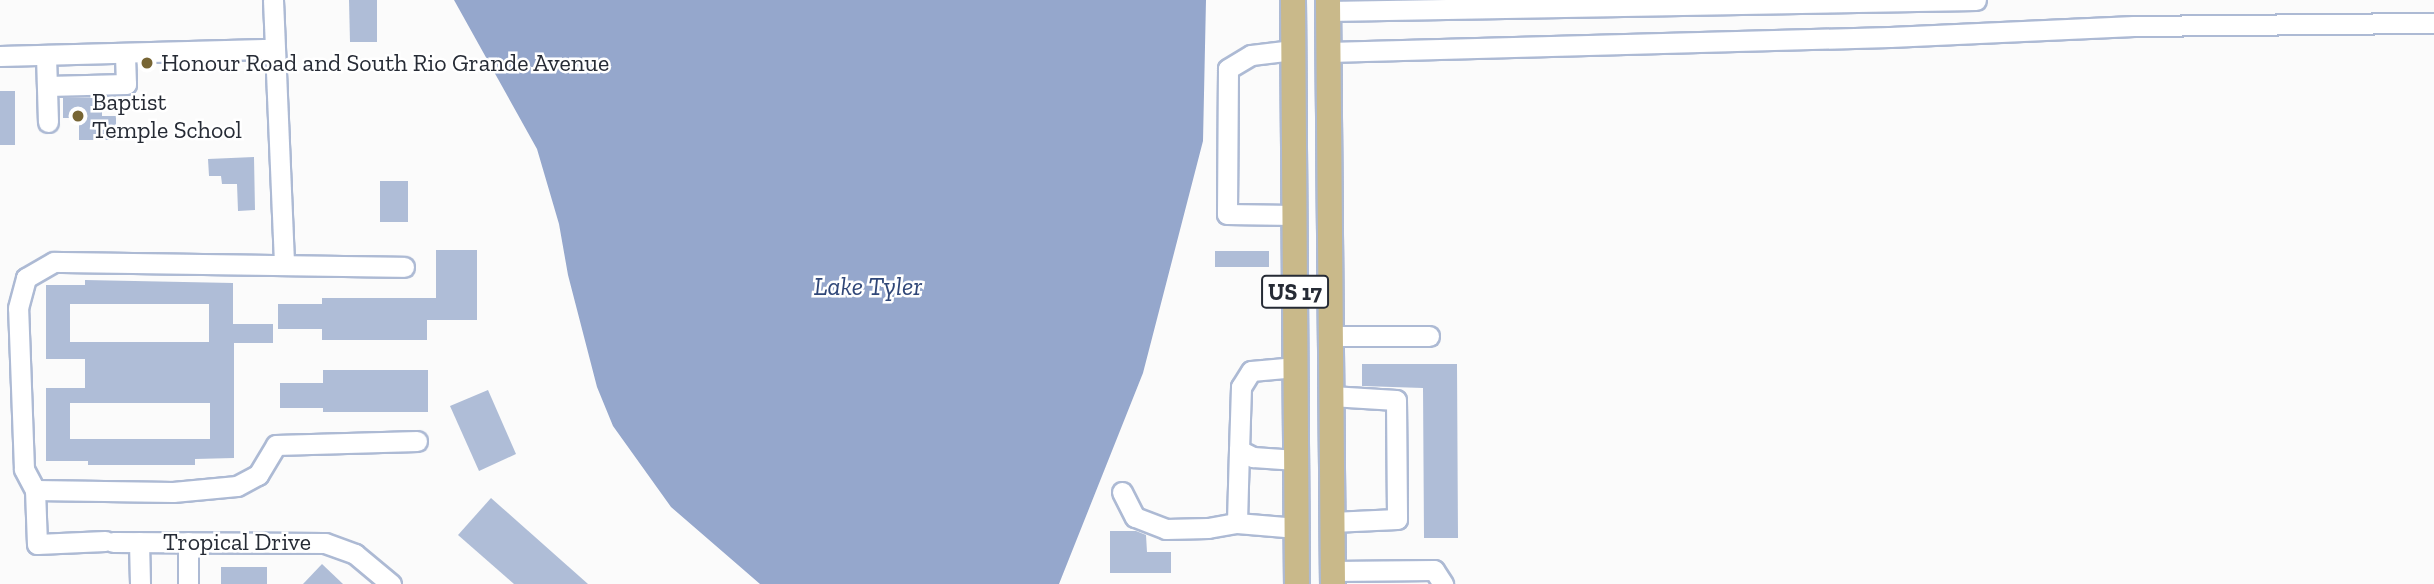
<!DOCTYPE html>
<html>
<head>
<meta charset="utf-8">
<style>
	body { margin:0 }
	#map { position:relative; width:2434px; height:584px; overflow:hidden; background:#fbfbfb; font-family:"Zilla Slab",serif }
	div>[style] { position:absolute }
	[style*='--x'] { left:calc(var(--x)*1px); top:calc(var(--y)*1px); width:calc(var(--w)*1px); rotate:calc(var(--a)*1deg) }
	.water>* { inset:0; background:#95a7cc }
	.building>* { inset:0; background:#afbdd7 }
	.roads { filter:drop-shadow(2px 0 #adbad4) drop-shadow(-2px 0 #adbad4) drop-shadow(0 2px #adbad4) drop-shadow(0 -2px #adbad4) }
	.minor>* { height:19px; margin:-9.5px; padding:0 9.5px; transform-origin:9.5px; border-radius:9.5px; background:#fff }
	.major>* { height:24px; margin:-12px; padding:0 12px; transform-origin:12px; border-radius:12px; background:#c9b98a }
	.dots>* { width:19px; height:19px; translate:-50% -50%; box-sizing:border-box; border:4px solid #fff; border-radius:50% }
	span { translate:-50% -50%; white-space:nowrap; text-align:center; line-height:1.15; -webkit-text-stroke:5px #fff; paint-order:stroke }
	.shield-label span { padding:2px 5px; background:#fff; border:2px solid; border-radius:5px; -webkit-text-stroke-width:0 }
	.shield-label { font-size:23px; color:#262b35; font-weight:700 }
	.poi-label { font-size:24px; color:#262b35 }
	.left { translate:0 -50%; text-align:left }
	.street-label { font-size:24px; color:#262b35 }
	.water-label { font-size:26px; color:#304778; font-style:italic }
</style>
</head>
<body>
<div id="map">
	<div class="water">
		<i style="clip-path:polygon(454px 0,1206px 0,1203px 141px,1143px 373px,1059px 584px,760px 584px,671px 507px,613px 426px,597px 387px,568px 275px,559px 224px,537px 149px)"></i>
	</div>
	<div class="building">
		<i style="clip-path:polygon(349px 0,377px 0,377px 42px,350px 42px)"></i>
		<i style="clip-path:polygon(0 91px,15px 91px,15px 145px,0 145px)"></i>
		<i style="clip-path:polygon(102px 97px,102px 116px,116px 116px,116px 140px,79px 140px,79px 118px,63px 118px,63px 98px)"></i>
		<i style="clip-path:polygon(254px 157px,255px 210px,238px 211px,237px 184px,222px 184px,221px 176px,209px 176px,208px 159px)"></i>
		<i style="clip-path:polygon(380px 181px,408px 181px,408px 222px,380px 222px)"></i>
		<i style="clip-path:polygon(436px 250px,477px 250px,477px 320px,427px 320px,427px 340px,322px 340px,322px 329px,278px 329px,278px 304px,322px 304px,322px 298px,436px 298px)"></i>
		<i style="clip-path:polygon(1215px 251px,1269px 251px,1269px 267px,1215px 267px)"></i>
		<i style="clip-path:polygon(evenodd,85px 280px,233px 283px,233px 324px,273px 324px,273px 343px,234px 343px,234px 458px,195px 459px,195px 465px,88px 465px,88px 461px,46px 461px,46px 388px,85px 388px,85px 359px,46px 359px,46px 285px,85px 285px,85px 280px,70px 304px,209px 304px,209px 342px,70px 342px,70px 304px,85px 280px,70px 403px,210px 403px,210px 439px,70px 439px,70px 403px)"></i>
		<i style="clip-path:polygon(1362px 364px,1457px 364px,1458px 538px,1424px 538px,1423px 388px,1362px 386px)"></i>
		<i style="clip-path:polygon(323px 370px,428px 370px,428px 412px,323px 412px,323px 408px,280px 408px,280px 383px,323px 383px)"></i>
		<i style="clip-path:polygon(488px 390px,516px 454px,479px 471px,450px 406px)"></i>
		<i style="clip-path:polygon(491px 498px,588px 584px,514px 584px,458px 535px)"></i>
		<i style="clip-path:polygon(1110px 531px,1136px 531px,1146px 535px,1147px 552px,1171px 552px,1171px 573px,1110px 573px)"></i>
		<i style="clip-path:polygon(322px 564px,343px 584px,303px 584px)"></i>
		<i style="clip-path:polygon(221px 567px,267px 567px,267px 584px,221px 584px)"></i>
	</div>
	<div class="roads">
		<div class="minor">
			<i style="--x:273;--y:0;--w:264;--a:87.6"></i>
			<i style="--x:1328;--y:11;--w:648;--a:-0.97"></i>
			<i style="--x:1293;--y:50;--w:42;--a:173.2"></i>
			<i style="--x:1251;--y:55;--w:27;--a:149"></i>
			<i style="--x:1228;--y:69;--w:145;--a:90.4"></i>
			<i style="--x:1227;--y:214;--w:67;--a:0.9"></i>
			<i style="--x:1328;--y:52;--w:562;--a:-1.53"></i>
			<i style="--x:1890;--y:37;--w:244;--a:-2.6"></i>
			<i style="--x:2134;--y:26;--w:300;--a:-0.6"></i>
			<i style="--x:46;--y:55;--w:67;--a:88.3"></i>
			<i style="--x:0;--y:56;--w:273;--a:-1.5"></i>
			<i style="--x:47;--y:86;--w:79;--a:-1.5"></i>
			<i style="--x:126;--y:84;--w:31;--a:-92"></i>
			<i style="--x:1330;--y:336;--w:99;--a:0"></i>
			<i style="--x:1296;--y:367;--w:45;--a:174.9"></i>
			<i style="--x:1251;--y:371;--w:19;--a:122"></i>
			<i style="--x:1241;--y:387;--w:63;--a:91.8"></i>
			<i style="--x:1239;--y:450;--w:16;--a:27"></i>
			<i style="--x:1253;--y:457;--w:43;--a:4"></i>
			<i style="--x:1331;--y:396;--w:65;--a:3.5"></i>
			<i style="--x:1396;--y:400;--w:119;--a:89.5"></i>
			<i style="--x:1397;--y:519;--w:65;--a:177.4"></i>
			<i style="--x:1239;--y:450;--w:73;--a:91.6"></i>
			<i style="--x:1237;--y:523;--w:60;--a:4.8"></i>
			<i style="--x:35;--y:490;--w:24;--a:-118"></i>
			<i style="--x:24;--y:469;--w:161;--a:-92.1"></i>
			<i style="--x:18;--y:308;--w:31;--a:-75"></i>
			<i style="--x:26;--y:278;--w:32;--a:-30"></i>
			<i style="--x:54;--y:262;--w:350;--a:0.8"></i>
			<i style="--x:1122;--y:492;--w:28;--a:63"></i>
			<i style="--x:1135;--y:517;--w:33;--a:21"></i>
			<i style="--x:1166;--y:529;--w:42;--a:-1.4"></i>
			<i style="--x:1208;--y:528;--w:29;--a:-10"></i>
			<i style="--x:105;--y:541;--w:68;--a:177.5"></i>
			<i style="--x:37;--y:544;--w:54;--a:-92.1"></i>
			<i style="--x:35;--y:490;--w:138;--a:0.8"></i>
			<i style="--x:173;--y:492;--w:64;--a:-5.4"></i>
			<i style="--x:237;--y:486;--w:24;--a:-28"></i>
			<i style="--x:258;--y:475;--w:35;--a:-59"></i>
			<i style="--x:276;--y:445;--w:141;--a:-1.6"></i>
			<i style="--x:113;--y:542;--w:212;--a:0.3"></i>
			<i style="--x:325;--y:543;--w:32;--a:20"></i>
			<i style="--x:355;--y:554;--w:47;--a:39.8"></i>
			<i style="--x:139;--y:542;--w:42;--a:88.6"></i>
			<i style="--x:188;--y:542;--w:42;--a:90"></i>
			<i style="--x:1333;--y:571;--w:101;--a:-0.6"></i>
			<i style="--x:1434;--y:570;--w:17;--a:57"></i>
		</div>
		<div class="major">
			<i style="--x:1293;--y:0;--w:584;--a:89.61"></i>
			<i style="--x:1328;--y:0;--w:584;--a:89.51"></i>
		</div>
	</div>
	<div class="dots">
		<i style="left:147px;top:63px;background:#776534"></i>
		<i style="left:78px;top:116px;background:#776534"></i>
	</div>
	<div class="shield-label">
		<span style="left:1295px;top:292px">US 17</span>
	</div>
	<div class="poi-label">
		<span class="left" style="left:161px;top:63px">Honour Road and South Rio Grande Avenue</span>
		<span class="left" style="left:92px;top:116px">Baptist<br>Temple School</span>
	</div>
	<div class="street-label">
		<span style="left:237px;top:542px">Tropical Drive</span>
	</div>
	<div class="water-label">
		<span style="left:868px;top:287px">Lake Tyler</span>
	</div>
</div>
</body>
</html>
